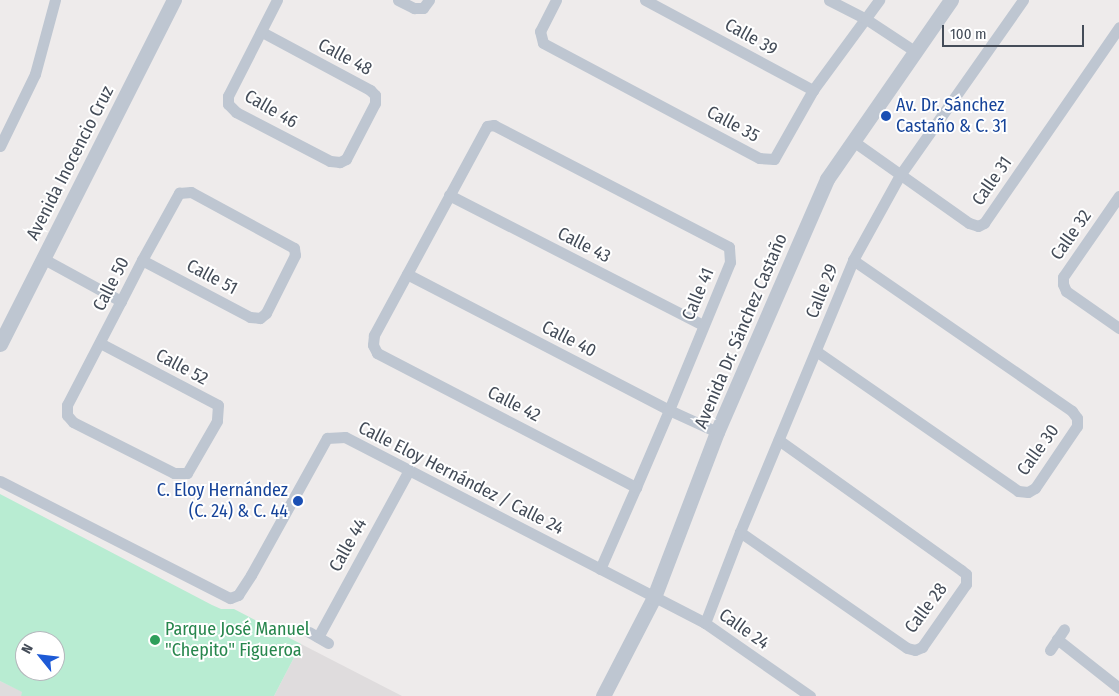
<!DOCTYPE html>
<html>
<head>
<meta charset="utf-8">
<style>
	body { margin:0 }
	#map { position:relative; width:1119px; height:696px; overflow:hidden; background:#eeebeb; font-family:"Fira Sans Condensed",sans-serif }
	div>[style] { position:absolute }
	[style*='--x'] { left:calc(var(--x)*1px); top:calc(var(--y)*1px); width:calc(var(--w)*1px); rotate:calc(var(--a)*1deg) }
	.education>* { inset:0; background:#dfdcdd }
	.green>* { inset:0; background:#b8ecd2 }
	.minor>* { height:11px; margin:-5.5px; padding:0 5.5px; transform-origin:5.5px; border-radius:5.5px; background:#bec6d1 }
	.tertiary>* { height:15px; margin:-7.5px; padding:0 7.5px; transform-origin:7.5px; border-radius:7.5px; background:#bec6d1 }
	.dots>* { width:14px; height:14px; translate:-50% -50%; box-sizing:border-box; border:2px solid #fff; border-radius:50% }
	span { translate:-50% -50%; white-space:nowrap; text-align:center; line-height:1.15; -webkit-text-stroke:4px #fff; paint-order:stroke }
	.street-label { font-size:18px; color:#444c58 }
	.transit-label { font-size:18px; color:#164399 }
	.left { translate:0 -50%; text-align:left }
	.right { translate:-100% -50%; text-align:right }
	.leisure-label { font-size:18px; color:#27864d }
	.north { position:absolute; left:15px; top:631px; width:50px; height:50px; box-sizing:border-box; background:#fff; border:1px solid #b4b7bc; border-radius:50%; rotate:299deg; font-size:14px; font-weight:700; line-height:20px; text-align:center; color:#444c58 }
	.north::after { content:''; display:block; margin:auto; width:18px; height:22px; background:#1d5ad6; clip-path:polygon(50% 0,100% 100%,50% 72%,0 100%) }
	.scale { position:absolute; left:942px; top:25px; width:142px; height:22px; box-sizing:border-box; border:2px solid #444c58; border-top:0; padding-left:6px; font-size:15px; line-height:18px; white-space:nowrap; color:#444c58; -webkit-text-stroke:4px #fff; paint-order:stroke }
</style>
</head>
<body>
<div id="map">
	<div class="education">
		<i style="clip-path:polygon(301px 644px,402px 696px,274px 696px)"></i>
		<i style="clip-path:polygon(0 681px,23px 692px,21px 696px,0 696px)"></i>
	</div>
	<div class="green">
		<i style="clip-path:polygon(evenodd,0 494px,212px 605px,221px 609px,234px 609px,301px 644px,274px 696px,21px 696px,22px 692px,0 681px,0 494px,25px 641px,55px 641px,55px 671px,25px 671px,25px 641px)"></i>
	</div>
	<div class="minor">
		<i style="--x:398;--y:0;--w:18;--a:27"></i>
		<i style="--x:414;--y:8;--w:9;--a:0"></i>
		<i style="--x:423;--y:8;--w:10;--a:-53"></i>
		<i style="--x:556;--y:0;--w:35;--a:117"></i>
		<i style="--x:540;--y:31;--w:12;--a:76"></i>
		<i style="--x:543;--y:43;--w:245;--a:28"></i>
		<i style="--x:759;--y:158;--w:15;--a:4"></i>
		<i style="--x:774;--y:159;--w:79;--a:-60.5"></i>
		<i style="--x:813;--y:90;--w:112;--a:-53.7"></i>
		<i style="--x:645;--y:0;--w:191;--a:28.2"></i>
		<i style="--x:829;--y:0;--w:42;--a:27.2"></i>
		<i style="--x:866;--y:19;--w:60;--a:33.4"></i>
		<i style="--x:262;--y:32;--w:123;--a:28.2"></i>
		<i style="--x:370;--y:90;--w:7;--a:45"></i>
		<i style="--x:375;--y:95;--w:8;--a:90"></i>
		<i style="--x:375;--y:103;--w:63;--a:117.4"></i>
		<i style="--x:346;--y:159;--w:7;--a:153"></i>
		<i style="--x:340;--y:162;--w:10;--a:-174"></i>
		<i style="--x:330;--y:161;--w:106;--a:-152.5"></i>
		<i style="--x:236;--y:112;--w:11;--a:-135"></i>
		<i style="--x:228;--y:104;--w:8;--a:-90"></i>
		<i style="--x:228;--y:96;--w:108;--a:-63"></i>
		<i style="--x:853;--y:141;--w:142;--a:35.3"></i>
		<i style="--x:969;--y:223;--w:9;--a:18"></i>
		<i style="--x:978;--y:226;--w:7;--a:-27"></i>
		<i style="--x:984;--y:223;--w:238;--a:-55.4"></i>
		<i style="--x:0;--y:146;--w:80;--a:-64.1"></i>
		<i style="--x:35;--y:74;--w:77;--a:-74.9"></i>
		<i style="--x:449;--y:195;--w:285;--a:27.1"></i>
		<i style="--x:1119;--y:196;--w:98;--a:124.7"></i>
		<i style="--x:1063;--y:277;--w:7;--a:90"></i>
		<i style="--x:1063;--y:284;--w:8;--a:67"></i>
		<i style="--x:1066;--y:291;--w:65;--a:34.9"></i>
		<i style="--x:42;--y:258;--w:90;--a:28.6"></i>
		<i style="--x:407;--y:274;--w:295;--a:27.4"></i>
		<i style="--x:669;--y:410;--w:53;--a:24.6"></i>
		<i style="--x:100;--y:343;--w:133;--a:27.7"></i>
		<i style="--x:218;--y:405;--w:16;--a:94"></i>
		<i style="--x:217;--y:421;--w:60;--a:120"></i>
		<i style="--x:187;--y:473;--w:13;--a:180"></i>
		<i style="--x:174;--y:473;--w:113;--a:-153.2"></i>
		<i style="--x:73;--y:422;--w:9;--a:-131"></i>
		<i style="--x:67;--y:415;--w:10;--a:-90"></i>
		<i style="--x:67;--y:405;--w:117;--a:-62.6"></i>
		<i style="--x:121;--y:301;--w:46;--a:-62.9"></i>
		<i style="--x:142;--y:260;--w:77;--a:-61.1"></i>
		<i style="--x:179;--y:193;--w:12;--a:-5"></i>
		<i style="--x:191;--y:192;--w:117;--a:28.5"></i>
		<i style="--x:294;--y:248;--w:7;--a:82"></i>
		<i style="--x:295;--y:255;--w:65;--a:116.6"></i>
		<i style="--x:266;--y:313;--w:8;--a:140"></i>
		<i style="--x:260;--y:318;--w:10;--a:-174"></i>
		<i style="--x:250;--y:317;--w:122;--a:-152.2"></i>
		<i style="--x:816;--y:351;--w:246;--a:34.7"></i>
		<i style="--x:1018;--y:491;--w:10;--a:6"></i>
		<i style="--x:1028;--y:492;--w:8;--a:-30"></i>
		<i style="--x:1035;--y:488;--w:75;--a:-55.9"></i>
		<i style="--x:1077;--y:426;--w:8;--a:-90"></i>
		<i style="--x:1077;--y:418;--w:9;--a:-126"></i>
		<i style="--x:1072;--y:411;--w:266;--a:-145.4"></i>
		<i style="--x:0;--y:481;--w:258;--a:27"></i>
		<i style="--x:230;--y:598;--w:9;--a:-21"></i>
		<i style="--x:238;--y:595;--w:24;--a:-57"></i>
		<i style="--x:251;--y:575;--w:157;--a:-61"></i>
		<i style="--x:327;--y:438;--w:18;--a:-3"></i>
		<i style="--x:345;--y:437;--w:405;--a:27.3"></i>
		<i style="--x:705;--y:623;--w:128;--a:34.8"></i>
		<i style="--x:740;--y:532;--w:203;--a:34.8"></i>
		<i style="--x:907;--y:648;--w:8;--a:14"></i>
		<i style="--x:915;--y:650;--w:8;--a:-23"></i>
		<i style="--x:922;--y:647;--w:77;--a:-55.1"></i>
		<i style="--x:966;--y:584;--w:10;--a:-90"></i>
		<i style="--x:966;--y:574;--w:6;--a:-141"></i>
		<i style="--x:961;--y:570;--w:224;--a:-144.5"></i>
		<i style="--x:600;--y:569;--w:90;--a:-66.3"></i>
		<i style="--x:636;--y:487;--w:84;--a:-66.8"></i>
		<i style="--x:669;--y:410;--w:160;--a:-67.6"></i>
		<i style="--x:730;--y:262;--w:15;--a:-94"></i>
		<i style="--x:729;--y:247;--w:265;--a:-152.6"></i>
		<i style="--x:494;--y:125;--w:7;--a:172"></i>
		<i style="--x:487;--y:126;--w:238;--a:118.4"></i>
		<i style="--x:374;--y:335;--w:10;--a:96"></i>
		<i style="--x:373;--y:345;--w:9;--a:63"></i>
		<i style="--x:377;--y:353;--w:292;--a:27.4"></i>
		<i style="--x:705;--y:623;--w:97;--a:-69"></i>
		<i style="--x:740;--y:532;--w:295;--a:-67.4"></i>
		<i style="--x:853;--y:260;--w:97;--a:-61.1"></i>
		<i style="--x:900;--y:175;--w:214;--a:-54.9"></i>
		<i style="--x:309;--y:632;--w:22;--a:30"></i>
		<i style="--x:318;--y:637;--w:190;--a:-61.4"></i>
		<i style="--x:1057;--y:639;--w:79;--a:38.3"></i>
		<i style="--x:1050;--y:650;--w:25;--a:-56"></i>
	</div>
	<div class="tertiary">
		<i style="--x:0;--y:344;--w:386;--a:-63.2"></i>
		<i style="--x:603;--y:696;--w:111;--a:-62.7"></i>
		<i style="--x:654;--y:597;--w:177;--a:-69.1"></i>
		<i style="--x:717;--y:432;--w:276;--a:-66.5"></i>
		<i style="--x:827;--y:179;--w:218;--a:-55.3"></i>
	</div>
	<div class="dots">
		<i style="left:886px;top:116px;background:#1a4fb4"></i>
		<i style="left:298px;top:501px;background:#1a4fb4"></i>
		<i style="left:155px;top:640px;background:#2e9e5b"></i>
	</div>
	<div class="street-label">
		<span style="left:751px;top:37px;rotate:29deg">Calle 39</span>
		<span style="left:345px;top:57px;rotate:28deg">Calle 48</span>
		<span style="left:271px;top:109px;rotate:30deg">Calle 46</span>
		<span style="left:733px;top:124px;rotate:28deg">Calle 35</span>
		<span style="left:70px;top:163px;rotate:-63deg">Avenida Inocencio Cruz</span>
		<span style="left:992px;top:181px;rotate:-55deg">Calle 31</span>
		<span style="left:1071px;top:235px;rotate:-55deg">Calle 32</span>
		<span style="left:584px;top:245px;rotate:27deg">Calle 43</span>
		<span style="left:212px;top:277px;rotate:28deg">Calle 51</span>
		<span style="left:111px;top:284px;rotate:-63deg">Calle 50</span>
		<span style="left:822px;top:291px;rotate:-68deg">Calle 29</span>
		<span style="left:698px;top:294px;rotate:-67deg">Calle 41</span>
		<span style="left:741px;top:331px;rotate:-67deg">Avenida Dr. Sánchez Castaño</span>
		<span style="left:569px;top:339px;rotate:27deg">Calle 40</span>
		<span style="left:182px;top:367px;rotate:28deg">Calle 52</span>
		<span style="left:514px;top:404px;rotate:27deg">Calle 42</span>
		<span style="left:1038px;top:450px;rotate:-54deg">Calle 30</span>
		<span style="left:461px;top:478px;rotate:27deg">Calle Eloy Hernández / Calle 24</span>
		<span style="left:348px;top:545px;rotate:-61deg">Calle 44</span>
		<span style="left:926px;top:608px;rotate:-53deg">Calle 28</span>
		<span style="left:744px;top:629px;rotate:35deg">Calle 24</span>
	</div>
	<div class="transit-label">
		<span class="left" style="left:896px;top:116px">Av. Dr. Sánchez<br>Castaño &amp; C. 31</span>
		<span class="right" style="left:288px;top:501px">C. Eloy Hernández<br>(C. 24) &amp; C. 44</span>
	</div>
	<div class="leisure-label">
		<span class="left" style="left:165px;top:640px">Parque José Manuel<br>"Chepito" Figueroa</span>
	</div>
	<div class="north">N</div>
	<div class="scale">100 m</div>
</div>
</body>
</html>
